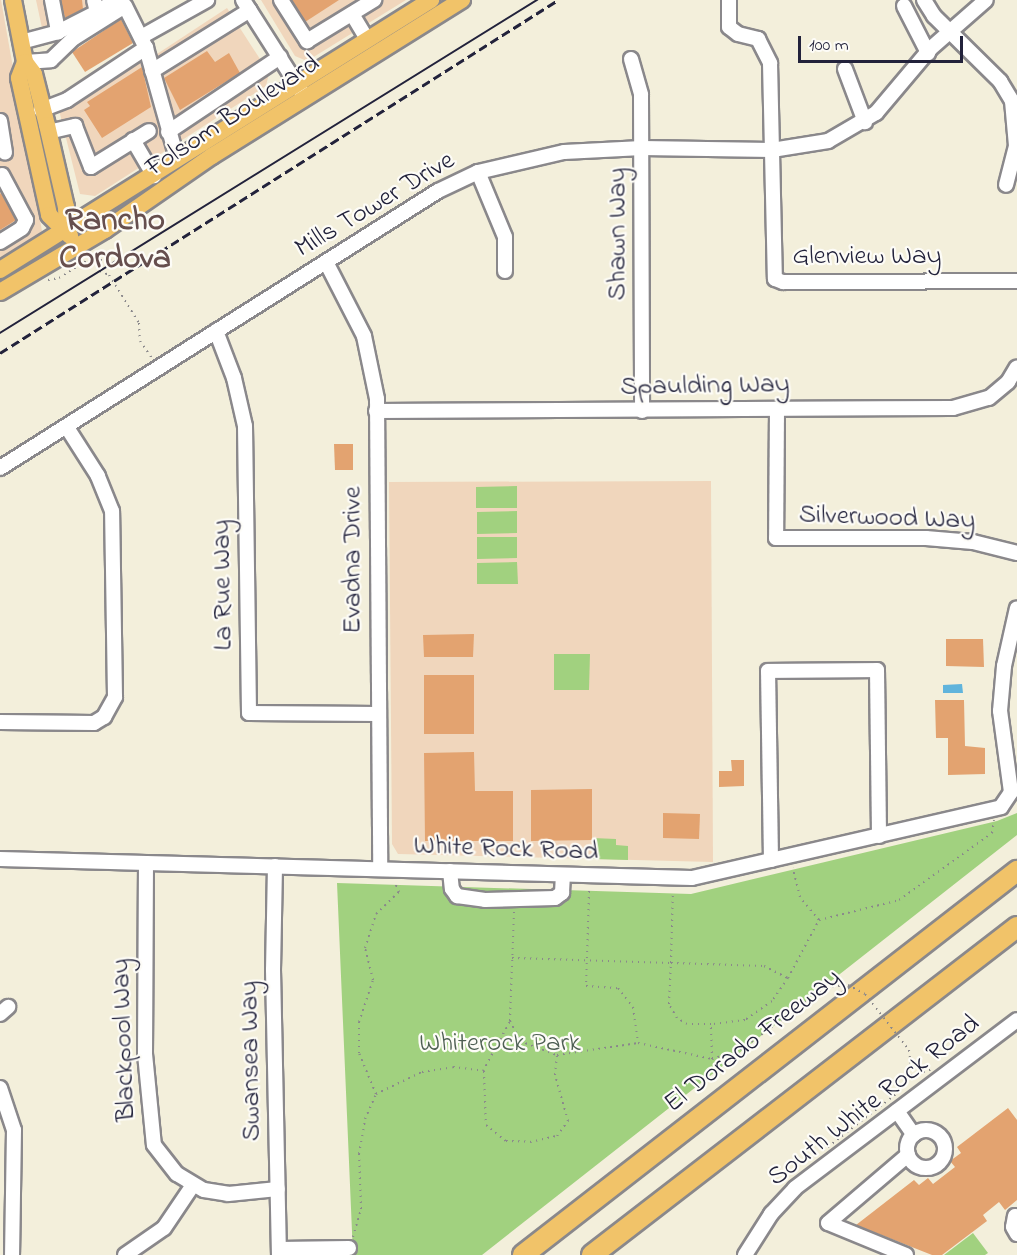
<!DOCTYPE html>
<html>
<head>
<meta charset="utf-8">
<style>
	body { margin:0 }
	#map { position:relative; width:1017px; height:1255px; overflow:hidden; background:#f3efdb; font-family:"Indie Flower",sans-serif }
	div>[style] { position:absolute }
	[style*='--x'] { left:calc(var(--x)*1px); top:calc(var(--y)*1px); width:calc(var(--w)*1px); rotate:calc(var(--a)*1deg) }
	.built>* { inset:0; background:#f0d6bc }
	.green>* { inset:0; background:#a1d17f }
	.water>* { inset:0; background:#60b4dc }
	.building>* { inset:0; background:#e3a370 }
	.path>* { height:2px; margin-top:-1px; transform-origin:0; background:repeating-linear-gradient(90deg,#8a888b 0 1.5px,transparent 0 6px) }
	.roads { filter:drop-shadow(2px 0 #8a888b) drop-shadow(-2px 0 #8a888b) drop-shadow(0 2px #8a888b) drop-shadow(0 -2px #8a888b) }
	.minor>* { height:14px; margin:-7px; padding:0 7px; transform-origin:7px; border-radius:7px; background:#fff }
	.minor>.ring { margin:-7px; padding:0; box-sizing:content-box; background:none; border:14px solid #fff; border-radius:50% }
	.major>* { height:16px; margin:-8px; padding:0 8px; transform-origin:8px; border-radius:8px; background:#f1c369 }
	.highway>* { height:20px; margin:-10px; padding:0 10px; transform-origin:10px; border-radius:10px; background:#f1c369 }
	.tram>* { height:1.5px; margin:-0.75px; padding:0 0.75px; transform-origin:0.75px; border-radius:0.75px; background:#22223b }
	.rail>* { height:3px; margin-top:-1.5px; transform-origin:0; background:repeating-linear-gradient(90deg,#22223b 0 9px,transparent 0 13.5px) }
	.path-bridge>* { height:2px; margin-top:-1px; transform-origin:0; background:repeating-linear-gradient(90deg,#8a888b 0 1.5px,transparent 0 6px) }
	span { translate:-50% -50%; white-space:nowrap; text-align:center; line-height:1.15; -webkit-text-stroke:4.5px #fdfcf7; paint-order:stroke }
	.street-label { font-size:27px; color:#22223b }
	.park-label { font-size:27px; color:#4e5f53 }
	.district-label { font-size:33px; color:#664f4e; font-weight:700 }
	.scale { position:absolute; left:798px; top:36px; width:165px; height:27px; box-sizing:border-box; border:3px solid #22223b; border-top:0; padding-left:8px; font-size:18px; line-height:21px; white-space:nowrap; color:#22223b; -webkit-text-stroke:4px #fdfcf7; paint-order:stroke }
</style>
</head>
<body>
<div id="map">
	<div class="built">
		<i style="clip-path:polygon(1px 0,42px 231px,0 263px,0 0)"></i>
		<i style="clip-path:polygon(36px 0,122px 0,45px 42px)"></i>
		<i style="clip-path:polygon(261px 0,406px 0,307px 61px,295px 56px)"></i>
		<i style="clip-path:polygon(227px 8px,269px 73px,266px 86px,95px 196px,80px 194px,59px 110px,154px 48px,157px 54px)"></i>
		<i style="clip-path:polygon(711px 481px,713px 862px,398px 854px,392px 844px,389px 482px)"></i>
	</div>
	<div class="green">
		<i style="clip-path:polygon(517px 486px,517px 508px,476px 508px,476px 487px)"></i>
		<i style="clip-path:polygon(517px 511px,517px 533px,477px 534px,477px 512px)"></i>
		<i style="clip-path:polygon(477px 537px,517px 537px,517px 558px,477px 559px)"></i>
		<i style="clip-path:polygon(517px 562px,518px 584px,477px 584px,477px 563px)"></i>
		<i style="clip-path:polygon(554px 654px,590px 654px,589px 690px,554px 690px)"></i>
		<i style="clip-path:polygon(1017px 813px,1017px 835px,482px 1255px,353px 1255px,337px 883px,691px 894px,997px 821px)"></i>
		<i style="clip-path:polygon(593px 838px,616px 839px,616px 845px,628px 846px,628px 860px,593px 859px)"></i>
		<i style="clip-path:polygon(973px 1233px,988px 1253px,985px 1255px,944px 1255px)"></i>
	</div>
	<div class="water">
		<i style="clip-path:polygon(962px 684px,963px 693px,943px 693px,943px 685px)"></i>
	</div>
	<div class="building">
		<i style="clip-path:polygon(61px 0,82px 0,83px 9px,65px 18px)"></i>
		<i style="clip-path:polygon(292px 0,339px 0,305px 22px)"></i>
		<i style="clip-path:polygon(121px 19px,133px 43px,85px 72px,72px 52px)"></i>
		<i style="clip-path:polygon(207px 51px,215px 62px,229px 53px,240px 73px,180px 110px,164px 78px)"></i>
		<i style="clip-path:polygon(142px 67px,151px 107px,102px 138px,84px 110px,90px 106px,87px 102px)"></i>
		<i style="clip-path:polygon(1px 193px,16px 220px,0 230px,0 194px)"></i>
		<i style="clip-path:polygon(334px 444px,353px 444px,353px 470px,335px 470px)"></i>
		<i style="clip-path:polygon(474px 634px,473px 657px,424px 657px,423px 635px)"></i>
		<i style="clip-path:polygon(946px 639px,983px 639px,984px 667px,946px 666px)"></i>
		<i style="clip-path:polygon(424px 675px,474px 675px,474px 734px,424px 734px)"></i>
		<i style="clip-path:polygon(935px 700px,964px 700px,965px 746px,985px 748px,985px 774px,948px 775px,948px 738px,936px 738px)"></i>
		<i style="clip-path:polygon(474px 752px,475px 791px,513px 791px,513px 841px,425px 841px,424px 753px)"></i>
		<i style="clip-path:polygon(731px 760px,744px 760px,744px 786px,719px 787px,719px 771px,732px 771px)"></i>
		<i style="clip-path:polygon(592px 789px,592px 840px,531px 841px,531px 790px)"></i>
		<i style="clip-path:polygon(663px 813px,700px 814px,699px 839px,663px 838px)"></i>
		<i style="clip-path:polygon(1008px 1108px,1017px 1120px,1017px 1200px,1005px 1210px,999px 1202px,983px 1215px,987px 1221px,942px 1255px,932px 1255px,856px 1225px,914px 1180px,919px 1185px,928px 1178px,933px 1184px,955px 1167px,950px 1161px,961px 1153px,957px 1147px)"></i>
	</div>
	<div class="path">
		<i style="--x:48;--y:280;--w:11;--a:-10"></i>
		<i style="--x:59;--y:278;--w:38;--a:-32"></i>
		<i style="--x:91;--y:258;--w:10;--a:6"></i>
		<i style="--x:101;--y:259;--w:12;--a:95"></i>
		<i style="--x:100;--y:271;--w:10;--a:24"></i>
		<i style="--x:109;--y:275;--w:57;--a:58"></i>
		<i style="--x:139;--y:323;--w:18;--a:87"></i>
		<i style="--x:140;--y:341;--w:21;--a:55"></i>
		<i style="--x:589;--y:891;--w:95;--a:91.8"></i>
		<i style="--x:586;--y:986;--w:32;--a:4"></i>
		<i style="--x:618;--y:988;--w:24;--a:52"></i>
		<i style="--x:633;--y:1007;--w:36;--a:82"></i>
		<i style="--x:819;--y:920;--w:82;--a:-14"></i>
		<i style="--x:899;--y:900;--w:115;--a:-35.8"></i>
		<i style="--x:992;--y:833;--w:13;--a:-81"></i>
		<i style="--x:512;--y:958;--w:159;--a:1.8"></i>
		<i style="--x:671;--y:963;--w:72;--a:-88.4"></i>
		<i style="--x:788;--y:978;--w:66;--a:-61.9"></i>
		<i style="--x:819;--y:920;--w:30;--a:-130"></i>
		<i style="--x:800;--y:897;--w:30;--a:-104"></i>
		<i style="--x:510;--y:1021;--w:22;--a:63"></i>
		<i style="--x:520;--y:1041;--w:40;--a:21"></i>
		<i style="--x:498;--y:1044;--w:21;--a:-8"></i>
		<i style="--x:483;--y:1071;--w:57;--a:-61.6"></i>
		<i style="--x:510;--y:1021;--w:111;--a:-87.9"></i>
		<i style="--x:912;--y:1076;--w:21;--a:-19"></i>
		<i style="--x:376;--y:1094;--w:44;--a:-112.5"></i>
		<i style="--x:359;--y:1053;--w:31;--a:-90"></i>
		<i style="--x:359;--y:1022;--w:44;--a:-71.6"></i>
		<i style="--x:373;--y:980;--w:33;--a:-104"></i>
		<i style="--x:365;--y:948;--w:36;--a:-72"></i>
		<i style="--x:376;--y:914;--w:32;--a:-44"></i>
		<i style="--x:399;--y:892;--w:10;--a:-114"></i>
		<i style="--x:353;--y:1237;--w:29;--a:-74"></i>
		<i style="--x:361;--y:1209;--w:55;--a:-92.1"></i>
		<i style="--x:359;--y:1154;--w:36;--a:-80"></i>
		<i style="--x:365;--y:1119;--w:27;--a:-66"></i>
		<i style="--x:376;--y:1094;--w:51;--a:-25.6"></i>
		<i style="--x:422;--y:1072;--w:31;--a:-9"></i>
		<i style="--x:453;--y:1067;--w:31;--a:7"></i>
		<i style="--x:484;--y:1071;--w:54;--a:87.9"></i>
		<i style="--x:486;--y:1125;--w:26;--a:39"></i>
		<i style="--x:506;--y:1141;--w:24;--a:2"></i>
		<i style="--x:530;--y:1142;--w:28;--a:-13"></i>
		<i style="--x:557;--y:1136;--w:19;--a:-54"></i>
		<i style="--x:568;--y:1121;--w:48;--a:-105.8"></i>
		<i style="--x:555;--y:1075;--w:20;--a:-84"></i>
		<i style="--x:557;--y:1055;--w:82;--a:-8.4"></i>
		<i style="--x:638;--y:1043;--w:76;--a:12.2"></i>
		<i style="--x:712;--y:1059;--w:35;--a:-92"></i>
		<i style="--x:711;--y:1024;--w:24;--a:180"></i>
		<i style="--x:687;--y:1024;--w:12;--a:-149"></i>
		<i style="--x:677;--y:1018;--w:16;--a:-120"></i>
		<i style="--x:669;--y:1004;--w:41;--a:-87.2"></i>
		<i style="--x:671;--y:963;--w:93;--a:1.8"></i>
		<i style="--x:764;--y:966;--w:27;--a:27"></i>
		<i style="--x:788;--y:978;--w:28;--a:125"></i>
		<i style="--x:772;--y:1001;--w:33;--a:145"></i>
		<i style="--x:745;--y:1020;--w:34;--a:173"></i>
	</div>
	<div class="roads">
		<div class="minor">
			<i style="--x:52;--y:0;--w:33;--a:79"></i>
			<i style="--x:243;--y:0;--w:108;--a:57.5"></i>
			<i style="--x:281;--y:0;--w:49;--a:57.6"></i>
			<i style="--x:307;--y:41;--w:79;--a:-31.5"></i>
			<i style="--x:729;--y:0;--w:27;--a:90"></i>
			<i style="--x:729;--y:27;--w:11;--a:38"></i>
			<i style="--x:738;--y:34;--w:21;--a:14"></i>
			<i style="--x:758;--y:39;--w:27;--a:63"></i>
			<i style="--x:770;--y:63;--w:216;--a:88.7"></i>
			<i style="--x:775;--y:279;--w:9;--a:21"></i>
			<i style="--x:783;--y:282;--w:234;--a:-0.2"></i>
			<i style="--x:924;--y:0;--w:19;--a:58"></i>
			<i style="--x:934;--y:16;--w:93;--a:44.6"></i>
			<i style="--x:1000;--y:81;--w:23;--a:59"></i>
			<i style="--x:1012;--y:101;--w:45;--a:84.9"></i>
			<i style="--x:1016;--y:146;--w:40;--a:104.4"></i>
			<i style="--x:904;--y:6;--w:53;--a:62.9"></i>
			<i style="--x:97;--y:12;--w:22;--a:-32"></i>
			<i style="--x:352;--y:14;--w:29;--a:59"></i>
			<i style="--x:141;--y:37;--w:76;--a:-29.3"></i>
			<i style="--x:21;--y:42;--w:38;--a:-15"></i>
			<i style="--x:58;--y:32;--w:44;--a:-27.1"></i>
			<i style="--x:97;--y:12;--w:12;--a:-104"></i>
			<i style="--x:631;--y:59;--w:37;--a:74"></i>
			<i style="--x:641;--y:95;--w:316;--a:89.8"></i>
			<i style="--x:25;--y:62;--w:26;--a:-4"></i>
			<i style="--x:51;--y:60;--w:32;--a:-44"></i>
			<i style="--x:74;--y:38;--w:60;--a:-32.1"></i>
			<i style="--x:125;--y:6;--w:47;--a:63.4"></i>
			<i style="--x:146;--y:48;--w:114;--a:74.3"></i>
			<i style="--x:845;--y:69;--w:57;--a:69.3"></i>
			<i style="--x:152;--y:71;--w:115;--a:-31.9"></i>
			<i style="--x:41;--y:110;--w:28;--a:-21"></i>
			<i style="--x:67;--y:100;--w:95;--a:-33.4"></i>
			<i style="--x:0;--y:121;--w:32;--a:81"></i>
			<i style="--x:48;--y:132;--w:28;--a:-13"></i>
			<i style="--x:75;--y:126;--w:44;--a:68.7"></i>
			<i style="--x:91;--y:167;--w:68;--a:-31.8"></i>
			<i style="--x:168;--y:132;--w:135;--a:-33.8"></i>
			<i style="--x:133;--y:140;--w:42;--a:59.7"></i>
			<i style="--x:478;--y:172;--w:70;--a:67.4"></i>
			<i style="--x:505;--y:237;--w:34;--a:90"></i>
			<i style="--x:0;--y:242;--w:26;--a:-32"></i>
			<i style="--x:22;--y:228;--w:9;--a:-63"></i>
			<i style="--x:26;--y:220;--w:51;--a:-118.1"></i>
			<i style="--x:326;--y:262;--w:83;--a:62.8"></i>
			<i style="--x:364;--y:336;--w:64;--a:78.3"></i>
			<i style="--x:377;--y:399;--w:469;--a:89.6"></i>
			<i style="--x:216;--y:331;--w:50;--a:69"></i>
			<i style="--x:234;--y:378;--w:49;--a:77.1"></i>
			<i style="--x:245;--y:426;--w:287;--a:89.2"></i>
			<i style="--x:249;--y:713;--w:129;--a:0.4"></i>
			<i style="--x:777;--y:409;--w:129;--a:90.4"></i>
			<i style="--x:776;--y:538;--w:150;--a:0"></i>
			<i style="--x:926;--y:538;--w:47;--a:4.9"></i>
			<i style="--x:973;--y:542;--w:45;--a:14"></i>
			<i style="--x:376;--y:411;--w:577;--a:-0.3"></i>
			<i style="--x:953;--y:408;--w:37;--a:-16"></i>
			<i style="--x:989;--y:398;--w:25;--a:-40"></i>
			<i style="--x:1008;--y:382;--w:17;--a:-59"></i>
			<i style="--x:0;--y:468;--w:518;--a:-32.31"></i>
			<i style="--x:438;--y:191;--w:44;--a:-25.4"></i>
			<i style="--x:478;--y:172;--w:88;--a:-13.1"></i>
			<i style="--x:564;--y:152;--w:78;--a:-2.9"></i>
			<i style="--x:642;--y:148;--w:130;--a:0.9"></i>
			<i style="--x:772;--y:150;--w:57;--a:-9.1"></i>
			<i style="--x:828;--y:141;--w:56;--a:-30.3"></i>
			<i style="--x:876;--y:113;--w:84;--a:-49.8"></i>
			<i style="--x:930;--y:49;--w:74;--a:-41.2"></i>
			<i style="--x:0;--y:722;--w:94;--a:0.6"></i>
			<i style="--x:94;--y:723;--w:12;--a:-31"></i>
			<i style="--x:104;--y:717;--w:23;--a:-61"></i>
			<i style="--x:115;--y:697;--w:186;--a:-90.9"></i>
			<i style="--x:112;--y:511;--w:38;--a:-112"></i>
			<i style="--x:98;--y:476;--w:59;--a:-122.6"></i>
			<i style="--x:0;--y:859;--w:692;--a:1.57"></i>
			<i style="--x:692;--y:878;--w:317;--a:-12.9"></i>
			<i style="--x:1001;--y:807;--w:18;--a:-56"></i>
			<i style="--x:1011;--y:792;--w:82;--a:-97.7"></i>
			<i style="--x:1000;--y:711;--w:45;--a:-84.9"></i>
			<i style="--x:1004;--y:666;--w:59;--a:-77.4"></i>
			<i style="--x:771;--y:860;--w:189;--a:-90.9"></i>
			<i style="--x:768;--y:671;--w:109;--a:-0.5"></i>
			<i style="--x:877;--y:670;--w:166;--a:89.3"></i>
			<i style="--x:146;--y:863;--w:191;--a:90.3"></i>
			<i style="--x:145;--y:1054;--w:91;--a:84.4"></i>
			<i style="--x:154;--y:1145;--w:37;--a:52"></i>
			<i style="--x:177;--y:1174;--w:31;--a:31"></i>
			<i style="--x:204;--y:1190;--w:24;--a:9"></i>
			<i style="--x:228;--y:1194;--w:50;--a:-5.7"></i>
			<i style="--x:275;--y:866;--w:104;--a:91.1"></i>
			<i style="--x:273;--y:970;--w:285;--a:88.8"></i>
			<i style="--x:450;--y:871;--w:18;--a:84"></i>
			<i style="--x:452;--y:889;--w:9;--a:54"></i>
			<i style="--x:457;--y:896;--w:28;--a:8"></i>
			<i style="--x:485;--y:900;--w:70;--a:-1.6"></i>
			<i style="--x:555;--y:898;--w:9;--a:-36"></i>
			<i style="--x:562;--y:893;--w:18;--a:-87"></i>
			<i style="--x:0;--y:1014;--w:11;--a:-41"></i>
			<i style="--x:0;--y:1088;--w:44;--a:71.6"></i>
			<i style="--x:14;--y:1130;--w:125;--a:90.9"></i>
			<i style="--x:897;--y:1111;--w:29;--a:55"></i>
			<i class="ring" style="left:907px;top:1130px;width:24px;height:24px"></i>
			<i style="--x:1015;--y:1216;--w:11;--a:100"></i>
			<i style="--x:1013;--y:1227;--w:8;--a:60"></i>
			<i style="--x:279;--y:1249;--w:70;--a:-0.8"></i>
			<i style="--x:125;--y:1255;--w:47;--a:-34.7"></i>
			<i style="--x:164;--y:1228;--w:52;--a:-56"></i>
			<i style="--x:745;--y:1255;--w:49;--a:-57.6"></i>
			<i style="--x:771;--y:1214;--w:35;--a:-47"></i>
			<i style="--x:795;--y:1188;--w:278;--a:-37.1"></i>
			<i style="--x:906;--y:1255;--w:84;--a:-157.7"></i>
			<i style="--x:828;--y:1223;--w:105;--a:-40.4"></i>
		</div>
		<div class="major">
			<i style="--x:13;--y:0;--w:63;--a:79"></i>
			<i style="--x:25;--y:62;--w:15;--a:53"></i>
			<i style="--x:34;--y:74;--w:53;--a:75.7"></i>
			<i style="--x:47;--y:125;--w:84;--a:77"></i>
			<i style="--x:66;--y:207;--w:23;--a:88"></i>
			<i style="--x:25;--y:62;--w:17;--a:111"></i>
			<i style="--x:19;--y:78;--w:140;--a:77.6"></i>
			<i style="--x:49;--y:215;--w:30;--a:45"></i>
			<i style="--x:0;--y:270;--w:509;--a:-32.07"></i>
			<i style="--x:0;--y:292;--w:122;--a:-30.6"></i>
			<i style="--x:105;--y:230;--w:130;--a:-34.7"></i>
			<i style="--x:212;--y:156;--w:295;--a:-32"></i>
		</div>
		<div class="highway">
			<i style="--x:523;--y:1255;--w:626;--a:-37.86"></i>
			<i style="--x:592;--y:1255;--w:537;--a:-37.66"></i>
		</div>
	</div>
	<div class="tram">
		<i style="--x:0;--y:333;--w:632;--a:-31.8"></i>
	</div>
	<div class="rail">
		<i style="--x:0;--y:353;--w:660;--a:-32.32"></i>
	</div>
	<div class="path-bridge">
		<i style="--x:712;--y:1059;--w:32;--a:-18"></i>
		<i style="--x:742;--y:1049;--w:104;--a:-36.4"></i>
		<i style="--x:826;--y:987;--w:22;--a:-5"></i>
		<i style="--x:848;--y:985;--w:19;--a:28"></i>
		<i style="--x:865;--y:994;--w:71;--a:51.8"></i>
		<i style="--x:909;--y:1050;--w:26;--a:83"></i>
		<i style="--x:912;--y:1076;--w:19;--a:129"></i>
		<i style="--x:900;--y:1091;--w:96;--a:142.2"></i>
	</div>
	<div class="street-label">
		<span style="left:233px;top:116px;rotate:-33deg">Folsom Boulevard</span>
		<span style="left:375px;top:205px;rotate:-31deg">Mills Tower Drive</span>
		<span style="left:618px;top:234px;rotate:-90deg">Shawn Way</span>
		<span style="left:867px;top:257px">Glenview Way</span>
		<span style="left:705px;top:386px;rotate:-1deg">Spaulding Way</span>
		<span style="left:887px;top:518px;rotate:2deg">Silverwood Way</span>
		<span style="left:353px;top:560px;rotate:-90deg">Evadna Drive</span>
		<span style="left:223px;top:585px;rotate:-91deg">La Rue Way</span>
		<span style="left:506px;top:849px;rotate:2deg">White Rock Road</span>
		<span style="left:124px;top:1040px;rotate:-92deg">Blackpool Way</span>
		<span style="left:753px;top:1041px;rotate:-38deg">El Dorado Freeway</span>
		<span style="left:251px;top:1061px;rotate:-91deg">Swansea Way</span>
		<span style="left:874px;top:1101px;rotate:-38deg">South White Rock Road</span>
	</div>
	<div class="park-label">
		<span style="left:500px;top:1044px">Whiterock Park</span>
	</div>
	<div class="district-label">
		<span style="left:115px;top:241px">Rancho<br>Cordova</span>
	</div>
	<div class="scale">100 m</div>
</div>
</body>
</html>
